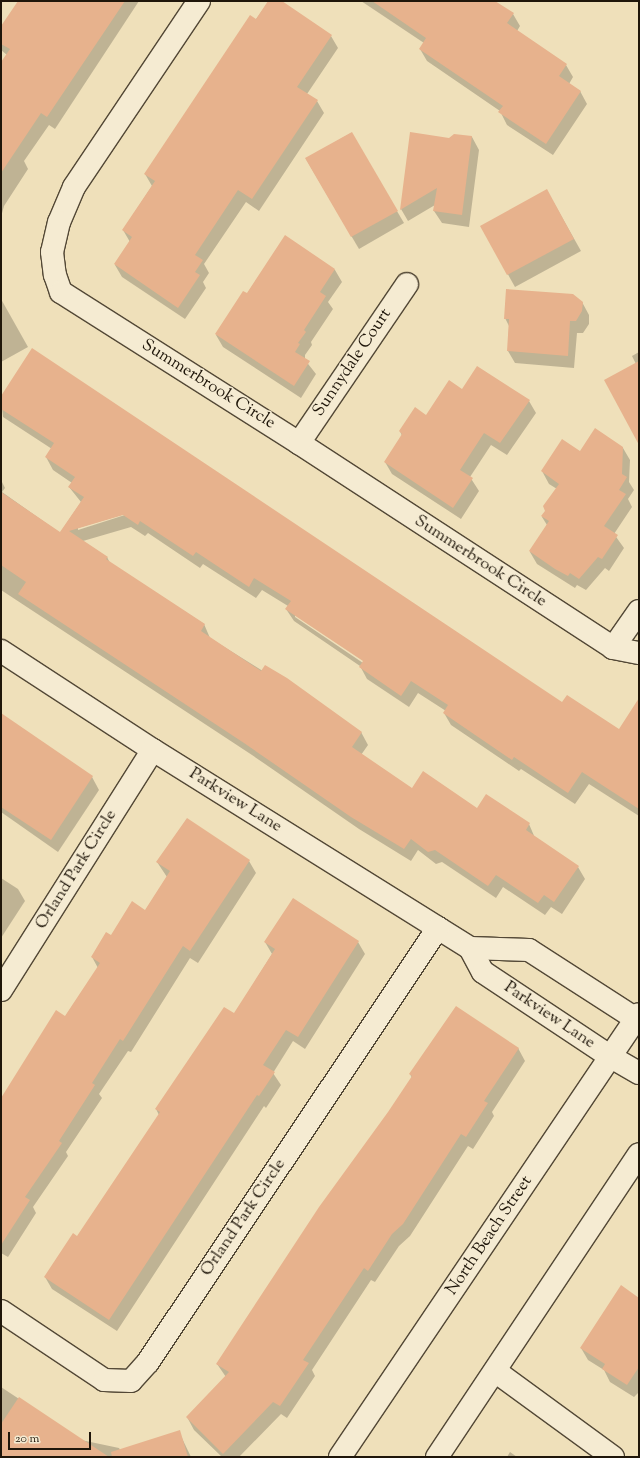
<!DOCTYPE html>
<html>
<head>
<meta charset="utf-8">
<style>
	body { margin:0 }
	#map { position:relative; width:640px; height:1458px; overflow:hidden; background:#efe0ba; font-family:"Sorts Mill Goudy",serif }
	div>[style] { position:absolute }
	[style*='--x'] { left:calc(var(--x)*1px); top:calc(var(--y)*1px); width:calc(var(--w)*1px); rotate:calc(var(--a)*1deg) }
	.shadow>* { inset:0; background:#0003 }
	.building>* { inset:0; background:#e7b28d }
	.roads { filter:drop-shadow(1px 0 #534836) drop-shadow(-1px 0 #534836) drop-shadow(0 1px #534836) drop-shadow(0 -1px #534836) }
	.street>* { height:22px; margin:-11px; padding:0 11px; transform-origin:11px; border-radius:11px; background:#f5ebd2 }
	.secondary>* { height:22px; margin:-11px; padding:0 11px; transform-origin:11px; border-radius:11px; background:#f5ebd2 }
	span { translate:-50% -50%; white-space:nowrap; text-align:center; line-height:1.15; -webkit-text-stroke:3px #f5ebd2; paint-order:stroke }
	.street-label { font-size:17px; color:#1f160a }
	.frame { position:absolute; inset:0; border:2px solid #1f160a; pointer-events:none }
	.scale { position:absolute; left:8px; top:1432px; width:83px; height:18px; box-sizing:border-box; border:2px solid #1f160a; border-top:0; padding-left:5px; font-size:12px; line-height:14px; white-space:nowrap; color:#1f160a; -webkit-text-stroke:3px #f5ebd2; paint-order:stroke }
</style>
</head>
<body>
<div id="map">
	<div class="shadow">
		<i style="clip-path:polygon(23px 1px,139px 1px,55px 129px,49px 125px,24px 161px,28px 169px,4px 206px,1px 217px,1px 64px,7px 55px,1px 50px,1px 28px)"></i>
		<i style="clip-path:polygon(269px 1px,280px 1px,331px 36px,338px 48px,307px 94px,317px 101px,324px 113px,259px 211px,246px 202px,204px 264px,209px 273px,203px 282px,206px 288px,185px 319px,122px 277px,115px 265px,130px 242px,123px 230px,152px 186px,145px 174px)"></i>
		<i style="clip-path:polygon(361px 1px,493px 1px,513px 14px,520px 26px,517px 31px,566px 65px,573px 77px,569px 84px,580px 91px,587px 104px,553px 155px,507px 125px,500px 111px,427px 61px,420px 49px,424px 43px)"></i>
		<i style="clip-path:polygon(351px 133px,404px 223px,359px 249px,306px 159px)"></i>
		<i style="clip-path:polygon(454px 135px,472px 137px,479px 150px,469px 227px,442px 223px,434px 211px,435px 205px,408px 221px,401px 209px)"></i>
		<i style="clip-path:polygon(554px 203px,581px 251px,515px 287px,481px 226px)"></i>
		<i style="clip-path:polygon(285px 237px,335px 270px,342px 282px,328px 302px,333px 309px,311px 342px,312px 345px,305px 355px,305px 360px,316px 374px,301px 398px,223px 347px,216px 335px,247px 294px)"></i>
		<i style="clip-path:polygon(1px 299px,28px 347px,1px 362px)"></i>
		<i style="clip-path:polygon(582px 302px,589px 315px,589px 324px,583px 333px,577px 333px,574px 368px,515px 363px,508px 351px,509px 326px,505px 318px)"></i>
		<i style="clip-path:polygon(639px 352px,639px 443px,636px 364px,632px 356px)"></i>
		<i style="clip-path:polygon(462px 390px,529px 401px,536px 413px,507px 455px,491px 445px,470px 477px,479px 491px,461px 519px,392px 474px,385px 462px,402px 436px,400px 431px,427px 416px)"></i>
		<i style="clip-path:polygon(evenodd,1px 398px,563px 703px,620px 731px,639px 717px,639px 816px,589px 784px,575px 804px,521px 769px,519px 771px,451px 725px,444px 713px,446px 711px,418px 693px,409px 707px,367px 679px,360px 666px,294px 621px,286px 609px,288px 606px,262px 590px,256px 598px,203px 564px,200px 568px,148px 533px,145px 536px,131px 527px,83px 541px,107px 557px,110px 563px,204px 624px,210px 638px,361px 732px,368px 745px,361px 755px,412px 789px,529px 824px,535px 838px,578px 867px,585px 879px,562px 914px,551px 907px,545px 915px,503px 887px,496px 898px,442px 862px,436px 864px,418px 850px,411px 861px,359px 829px,252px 755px,1px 590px,1px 480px,5px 488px,2px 492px,60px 533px,81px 502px,69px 487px,72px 483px,53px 470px,46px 457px,52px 449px,3px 417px,1px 398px,128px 513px,128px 514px,78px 530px,78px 528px,128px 513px,1px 398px,295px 615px,367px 663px,366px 665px,295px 617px,295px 615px)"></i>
		<i style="clip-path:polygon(623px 448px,630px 460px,629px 482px,634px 490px,628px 499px,632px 507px,614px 534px,624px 548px,609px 571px,605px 568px,586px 590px,577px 585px,575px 588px,537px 564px,530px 552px,547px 525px,542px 517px,557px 489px,549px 484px,542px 471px,580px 453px)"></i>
		<i style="clip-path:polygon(1px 714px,92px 777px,99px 790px,58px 852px,1px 812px)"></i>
		<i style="clip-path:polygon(187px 819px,249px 861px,256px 873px,198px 963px,190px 958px,131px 1052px,128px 1051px,99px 1094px,102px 1098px,66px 1152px,68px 1156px,33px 1207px,36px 1213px,8px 1257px,1px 1253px,1px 1099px,65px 1017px,98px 968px,92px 957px,111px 936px,145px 911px,167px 877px,157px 862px)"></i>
		<i style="clip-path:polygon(1px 878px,18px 889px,25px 901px,1px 938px)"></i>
		<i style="clip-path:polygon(265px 942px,358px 942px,365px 954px,305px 1049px,293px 1041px,273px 1073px,281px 1085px,266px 1108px,264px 1106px,117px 1331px,52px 1289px,45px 1277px,78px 1237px,159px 1115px,156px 1109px,234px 1015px,272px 954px)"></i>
		<i style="clip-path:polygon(518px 1048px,525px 1061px,492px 1112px,494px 1116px,473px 1149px,468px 1146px,410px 1236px,399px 1246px,375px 1282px,371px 1280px,312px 1370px,315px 1376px,287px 1418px,281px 1414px,239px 1457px,222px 1457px,194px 1430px,187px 1417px,226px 1377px,217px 1364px,412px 1078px,410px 1074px)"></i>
		<i style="clip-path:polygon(639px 1300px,639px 1392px,634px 1397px,610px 1382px,604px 1370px,588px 1360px,581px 1348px)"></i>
		<i style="clip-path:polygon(1px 1387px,81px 1440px,119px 1448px,124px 1457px,1px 1457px)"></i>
		<i style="clip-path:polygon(179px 1432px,191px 1457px,133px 1457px)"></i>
		<i style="clip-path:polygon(510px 1452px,517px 1457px,507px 1457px)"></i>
	</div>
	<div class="building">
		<i style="clip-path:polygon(18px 1px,125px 1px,47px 117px,41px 113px,1px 173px,1px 62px,10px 49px,1px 44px,1px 26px)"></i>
		<i style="clip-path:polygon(268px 1px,282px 1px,332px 35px,297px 87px,318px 100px,252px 199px,238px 190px,195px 255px,203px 260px,195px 272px,200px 275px,178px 308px,114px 264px,132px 237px,122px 230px,155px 181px,144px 174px,250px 15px,256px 19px)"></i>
		<i style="clip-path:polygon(372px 1px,495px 1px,514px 13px,507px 23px,567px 64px,559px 76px,581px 91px,546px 144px,498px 112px,503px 106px,419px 49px,426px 38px)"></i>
		<i style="clip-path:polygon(352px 132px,398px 211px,351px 237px,305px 158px)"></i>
		<i style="clip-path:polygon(410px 132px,449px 138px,454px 134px,472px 136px,462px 215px,433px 211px,437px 188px,400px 210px)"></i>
		<i style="clip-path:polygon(547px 189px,574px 239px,507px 275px,480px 226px)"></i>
		<i style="clip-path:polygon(285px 235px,335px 269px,320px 292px,326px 296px,304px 330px,306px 332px,298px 343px,300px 344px,295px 352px,310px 361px,294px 386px,215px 334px,243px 291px,247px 293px)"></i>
		<i style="clip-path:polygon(506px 289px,573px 294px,583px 302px,582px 311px,576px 321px,570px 321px,568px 356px,507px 351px,509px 319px,504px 319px)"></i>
		<i style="clip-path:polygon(32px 348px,562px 702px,567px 695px,619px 729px,639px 698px,639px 809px,582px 772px,568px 793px,514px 757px,512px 760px,443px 713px,448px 705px,411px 681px,401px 696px,359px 667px,363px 661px,285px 609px,291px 601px,254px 578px,249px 587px,196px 552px,193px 556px,140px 521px,138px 525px,123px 515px,69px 531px,108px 557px,106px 559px,205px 624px,201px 631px,261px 671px,265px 665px,287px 678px,362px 732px,352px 747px,412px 788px,423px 771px,477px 808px,486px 794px,530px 823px,526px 830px,579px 866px,554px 902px,544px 895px,538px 903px,496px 875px,488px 886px,435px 850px,428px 852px,411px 839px,404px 849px,351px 817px,244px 743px,18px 594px,26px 582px,1px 565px,1px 492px,60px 532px,84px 497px,68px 487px,75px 477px,45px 457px,54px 443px,1px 409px,1px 396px)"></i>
		<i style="clip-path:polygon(639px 361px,639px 445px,604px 380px)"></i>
		<i style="clip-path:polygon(477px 366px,530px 400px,500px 443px,484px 433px,460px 470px,473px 478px,453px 508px,384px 462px,402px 434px,399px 431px,415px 407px,426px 415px,449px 380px,462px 389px)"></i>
		<i style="clip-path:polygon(595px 428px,623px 447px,622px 474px,627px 477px,619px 490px,626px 494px,604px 526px,618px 535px,602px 559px,598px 557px,579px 579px,570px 573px,568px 576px,555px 569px,529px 551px,549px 521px,541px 516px,545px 511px,543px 506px,559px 484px,541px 471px,562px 439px,580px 451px)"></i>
		<i style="clip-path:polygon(1px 713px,93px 776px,51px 840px,1px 807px)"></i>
		<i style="clip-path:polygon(187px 818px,250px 860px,190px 951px,183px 946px,123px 1041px,120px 1039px,92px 1083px,95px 1085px,59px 1141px,62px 1143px,25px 1197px,30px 1200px,1px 1245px,1px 1098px,56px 1010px,65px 1016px,100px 963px,91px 957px,106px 932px,111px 935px,132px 901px,145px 910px,170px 871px,156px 862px)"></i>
		<i style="clip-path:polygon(293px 898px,359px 941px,298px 1037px,286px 1030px,263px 1065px,275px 1072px,259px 1096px,257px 1095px,109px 1320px,44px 1277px,73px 1233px,77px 1236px,160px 1112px,155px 1109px,224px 1007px,234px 1013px,275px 949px,264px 942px)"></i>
		<i style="clip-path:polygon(456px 1006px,519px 1048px,484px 1101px,488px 1103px,466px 1137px,461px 1134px,403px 1224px,392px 1234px,368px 1271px,364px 1268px,303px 1360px,309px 1363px,280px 1406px,273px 1402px,223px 1454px,186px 1417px,229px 1372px,216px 1364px,319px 1207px,388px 1112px,412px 1076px,409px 1074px)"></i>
		<i style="clip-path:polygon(621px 1285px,639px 1298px,639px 1367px,627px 1385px,602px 1369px,605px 1364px,580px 1348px)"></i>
		<i style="clip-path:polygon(19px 1397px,109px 1457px,1px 1457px,1px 1424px)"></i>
		<i style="clip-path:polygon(180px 1430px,188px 1457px,112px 1457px,111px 1452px)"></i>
	</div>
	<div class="roads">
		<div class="street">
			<i style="--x:199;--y:1;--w:224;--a:123.9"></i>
			<i style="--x:74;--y:187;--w:38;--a:113"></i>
			<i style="--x:59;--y:222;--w:31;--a:103"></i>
			<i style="--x:52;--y:252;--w:23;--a:83"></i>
			<i style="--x:55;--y:275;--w:18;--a:71"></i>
			<i style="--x:61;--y:292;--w:282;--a:32.4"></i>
			<i style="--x:299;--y:443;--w:375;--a:33.1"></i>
			<i style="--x:613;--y:648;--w:26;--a:11"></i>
			<i style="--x:299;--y:443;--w:192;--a:-55.8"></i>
			<i style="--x:613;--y:648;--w:45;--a:-54.9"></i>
			<i style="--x:1;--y:651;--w:181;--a:33.1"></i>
			<i style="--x:153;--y:750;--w:374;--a:32"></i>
			<i style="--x:470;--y:948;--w:59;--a:1.9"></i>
			<i style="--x:529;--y:950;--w:131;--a:32.8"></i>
			<i style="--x:470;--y:948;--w:27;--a:62"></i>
			<i style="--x:483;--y:972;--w:154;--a:33.6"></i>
			<i style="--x:611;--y:1057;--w:32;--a:30"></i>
			<i style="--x:1;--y:990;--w:284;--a:-57.7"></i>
			<i style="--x:1;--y:1311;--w:124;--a:33.8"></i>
			<i style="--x:104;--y:1380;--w:27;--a:2"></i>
			<i style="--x:131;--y:1381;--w:25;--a:-48"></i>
			<i style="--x:148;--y:1362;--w:522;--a:-56.25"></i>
			<i style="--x:495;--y:1371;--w:146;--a:36.1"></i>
		</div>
		<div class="secondary">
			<i style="--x:340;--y:1457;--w:534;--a:-55.98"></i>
			<i style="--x:437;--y:1457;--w:364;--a:-56.3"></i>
		</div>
	</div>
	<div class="street-label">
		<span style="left:353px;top:363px;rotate:-56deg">Sunnydale Court</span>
		<span style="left:208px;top:385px;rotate:32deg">Summerbrook Circle</span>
		<span style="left:480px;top:562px;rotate:33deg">Summerbrook Circle</span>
		<span style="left:235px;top:801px;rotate:32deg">Parkview Lane</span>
		<span style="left:77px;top:870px;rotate:-58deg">Orland Park Circle</span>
		<span style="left:549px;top:1016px;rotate:34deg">Parkview Lane</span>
		<span style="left:244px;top:1218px;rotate:-56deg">Orland Park Circle</span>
		<span style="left:490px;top:1236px;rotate:-56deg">North Beach Street</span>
	</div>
	<div class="frame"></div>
	<div class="scale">20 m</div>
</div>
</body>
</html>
